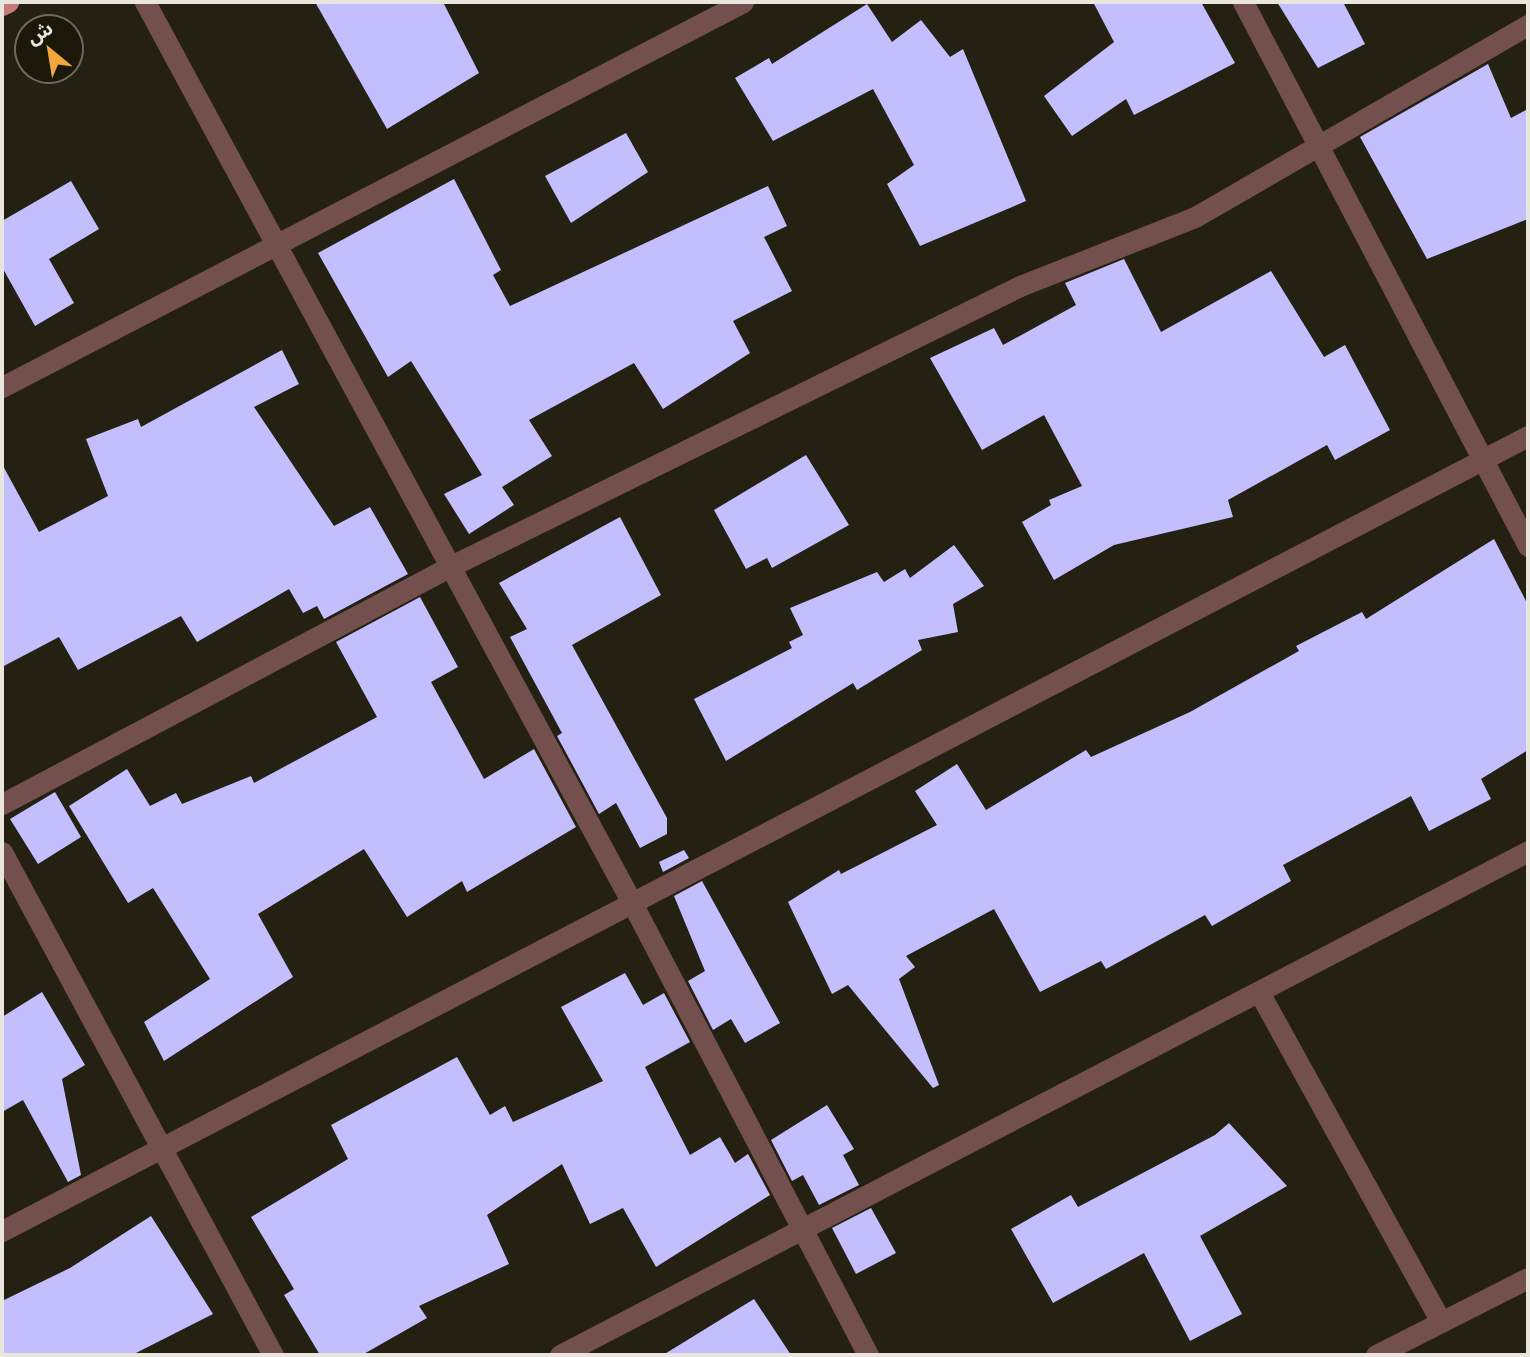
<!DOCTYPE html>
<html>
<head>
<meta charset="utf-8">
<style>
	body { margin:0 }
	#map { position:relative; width:1530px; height:1357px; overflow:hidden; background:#252112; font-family:"PT Sans","Noto Sans Arabic",sans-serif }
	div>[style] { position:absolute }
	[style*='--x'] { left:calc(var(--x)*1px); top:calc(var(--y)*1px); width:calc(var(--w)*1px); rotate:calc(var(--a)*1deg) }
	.building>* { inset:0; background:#c3befe }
	.minor>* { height:21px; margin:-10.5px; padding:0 10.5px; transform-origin:10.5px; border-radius:10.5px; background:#734f4e }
	.major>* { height:21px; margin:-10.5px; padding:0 10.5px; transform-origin:10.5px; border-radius:10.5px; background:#c57b7a }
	span { translate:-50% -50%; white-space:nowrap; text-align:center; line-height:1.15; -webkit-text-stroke:7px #1c1809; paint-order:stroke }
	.frame { position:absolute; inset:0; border:4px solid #e9e7dd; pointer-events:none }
	.north { position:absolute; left:14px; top:14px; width:70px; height:70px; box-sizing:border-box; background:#1c1809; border:2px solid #6e6b5e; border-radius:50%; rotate:330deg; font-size:19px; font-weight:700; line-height:28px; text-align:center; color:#e9e7dd }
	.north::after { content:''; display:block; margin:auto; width:24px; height:32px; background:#efa73d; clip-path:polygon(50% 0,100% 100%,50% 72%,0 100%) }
</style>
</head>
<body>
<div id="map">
	<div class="building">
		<i style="clip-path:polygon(315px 2px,443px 2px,479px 73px,387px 129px)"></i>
		<i style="clip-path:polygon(1093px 2px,1201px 2px,1235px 63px,1134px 115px,1126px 99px,1072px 136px,1044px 96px,1114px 42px)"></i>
		<i style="clip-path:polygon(1277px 2px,1343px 2px,1365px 44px,1318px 68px)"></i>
		<i style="clip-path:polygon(867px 4px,892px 42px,921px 20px,950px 57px,963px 49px,1026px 201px,920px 246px,887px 184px,914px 165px,873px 89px,773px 141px,735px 78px,769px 58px,772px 64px)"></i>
		<i style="clip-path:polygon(1488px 64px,1511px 118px,1528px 109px,1528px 219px,1427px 259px,1360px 137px)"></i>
		<i style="clip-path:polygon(626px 133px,648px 172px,571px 223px,545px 176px)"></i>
		<i style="clip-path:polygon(454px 179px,501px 270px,493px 275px,510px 306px,768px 186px,787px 226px,764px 237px,792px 291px,733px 321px,750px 353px,663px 409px,634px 363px,529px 420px,552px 456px,502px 487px,514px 505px,469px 534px,444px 494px,482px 475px,411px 361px,388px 377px,318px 253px)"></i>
		<i style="clip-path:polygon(71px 181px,99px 229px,49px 259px,74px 303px,35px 326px,2px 267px,2px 221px)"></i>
		<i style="clip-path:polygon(1124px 259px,1161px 332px,1271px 271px,1324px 357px,1345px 345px,1390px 430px,1335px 460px,1327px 445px,1228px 500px,1233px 517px,1114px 545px,1054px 580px,1022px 522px,1051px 505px,1049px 500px,1082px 486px,1044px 415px,982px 450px,930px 358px,994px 328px,1003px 345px,1076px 305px,1065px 283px)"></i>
		<i style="clip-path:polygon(282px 350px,299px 384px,254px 407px,334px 526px,370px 507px,408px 574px,324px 619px,317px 606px,303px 613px,289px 589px,197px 642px,181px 616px,78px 670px,59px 637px,2px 667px,2px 464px,39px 532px,108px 496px,86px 439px,138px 419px,141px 427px)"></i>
		<i style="clip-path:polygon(806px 455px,849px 525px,772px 568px,767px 558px,746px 569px,714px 510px)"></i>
		<i style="clip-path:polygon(620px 517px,661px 595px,572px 645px,667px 818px,667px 834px,640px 848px,616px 803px,599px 814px,557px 736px,562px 733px,510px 637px,527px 629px,499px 583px)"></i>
		<i style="clip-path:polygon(1494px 539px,1528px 605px,1528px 750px,1481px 779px,1491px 799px,1429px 831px,1411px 796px,1283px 865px,1291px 881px,1212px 926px,1205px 915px,1106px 969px,1101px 961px,1040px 992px,994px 909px,906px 956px,915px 967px,899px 979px,939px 1085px,933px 1088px,848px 985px,832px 994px,788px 902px,839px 870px,841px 874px,937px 825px,915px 791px,957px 764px,986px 810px,1086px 750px,1091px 757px,1190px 712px,1299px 651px,1296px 646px,1362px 612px,1366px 619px)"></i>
		<i style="clip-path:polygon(954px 545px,984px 586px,953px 604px,958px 632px,918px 640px,922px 650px,857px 690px,853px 683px,726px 761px,694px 699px,792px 648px,789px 642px,803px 635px,790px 608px,877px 572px,884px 582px,905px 569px,910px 578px)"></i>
		<i style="clip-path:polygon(420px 597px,458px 667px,431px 682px,484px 779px,534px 749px,576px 827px,467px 892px,462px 881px,407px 917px,364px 849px,258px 914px,293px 977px,164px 1061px,144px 1022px,210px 979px,153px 888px,128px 903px,69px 806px,127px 769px,150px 806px,176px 793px,182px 804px,251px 776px,254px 783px,377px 717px,336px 642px)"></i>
		<i style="clip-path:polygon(55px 792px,81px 837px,38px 864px,10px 819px)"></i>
		<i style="clip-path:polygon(684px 850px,689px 858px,663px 872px,659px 862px)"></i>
		<i style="clip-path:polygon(702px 881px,780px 1023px,745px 1043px,731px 1019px,713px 1030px,688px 981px,705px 971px,674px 896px)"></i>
		<i style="clip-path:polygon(625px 973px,643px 1005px,664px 993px,690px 1042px,645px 1067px,690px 1155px,720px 1137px,735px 1163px,748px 1154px,770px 1195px,656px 1267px,623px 1208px,590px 1224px,562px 1164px,487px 1215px,509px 1264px,419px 1306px,427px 1318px,362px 1355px,320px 1355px,284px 1295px,294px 1289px,251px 1217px,348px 1159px,331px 1125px,457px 1057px,490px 1115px,505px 1106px,513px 1122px,603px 1081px,561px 1007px)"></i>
		<i style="clip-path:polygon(42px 992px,85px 1065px,62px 1079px,81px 1175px,68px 1182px,23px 1100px,2px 1112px,2px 1017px)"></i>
		<i style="clip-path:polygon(827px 1105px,854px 1149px,843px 1155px,859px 1185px,819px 1205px,803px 1175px,792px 1181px,771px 1140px)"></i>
		<i style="clip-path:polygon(1229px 1123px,1287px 1186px,1200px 1236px,1242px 1314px,1190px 1341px,1144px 1253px,1053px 1303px,1011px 1229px,1071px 1195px,1078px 1207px,1215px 1135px)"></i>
		<i style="clip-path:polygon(871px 1208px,896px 1253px,856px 1274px,832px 1228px)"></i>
		<i style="clip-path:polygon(151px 1216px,213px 1314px,132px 1355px,2px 1355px,2px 1301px,70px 1268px)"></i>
		<i style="clip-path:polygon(754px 1299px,791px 1355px,663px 1355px)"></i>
	</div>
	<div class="minor">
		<i style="--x:145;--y:2;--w:1022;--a:61.6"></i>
		<i style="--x:631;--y:901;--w:512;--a:62.43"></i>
		<i style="--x:1243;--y:2;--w:614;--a:62.35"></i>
		<i style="--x:2;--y:387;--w:835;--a:-27.45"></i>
		<i style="--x:2;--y:804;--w:506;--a:-27.93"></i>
		<i style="--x:449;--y:567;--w:636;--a:-26.2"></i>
		<i style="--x:1020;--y:286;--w:188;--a:-21.5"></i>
		<i style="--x:1195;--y:217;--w:384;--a:-30"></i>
		<i style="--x:2;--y:852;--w:571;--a:61.69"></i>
		<i style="--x:1259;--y:992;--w:377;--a:61.1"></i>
		<i style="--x:2;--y:1231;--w:1721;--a:-27.52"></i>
		<i style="--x:560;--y:1355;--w:1091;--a:-27.5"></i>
		<i style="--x:1376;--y:1355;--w:170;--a:-26.9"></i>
	</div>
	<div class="major">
		<i style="--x:2;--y:5;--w:7;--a:-27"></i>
	</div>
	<div class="frame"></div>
	<div class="north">ش</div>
</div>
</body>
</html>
